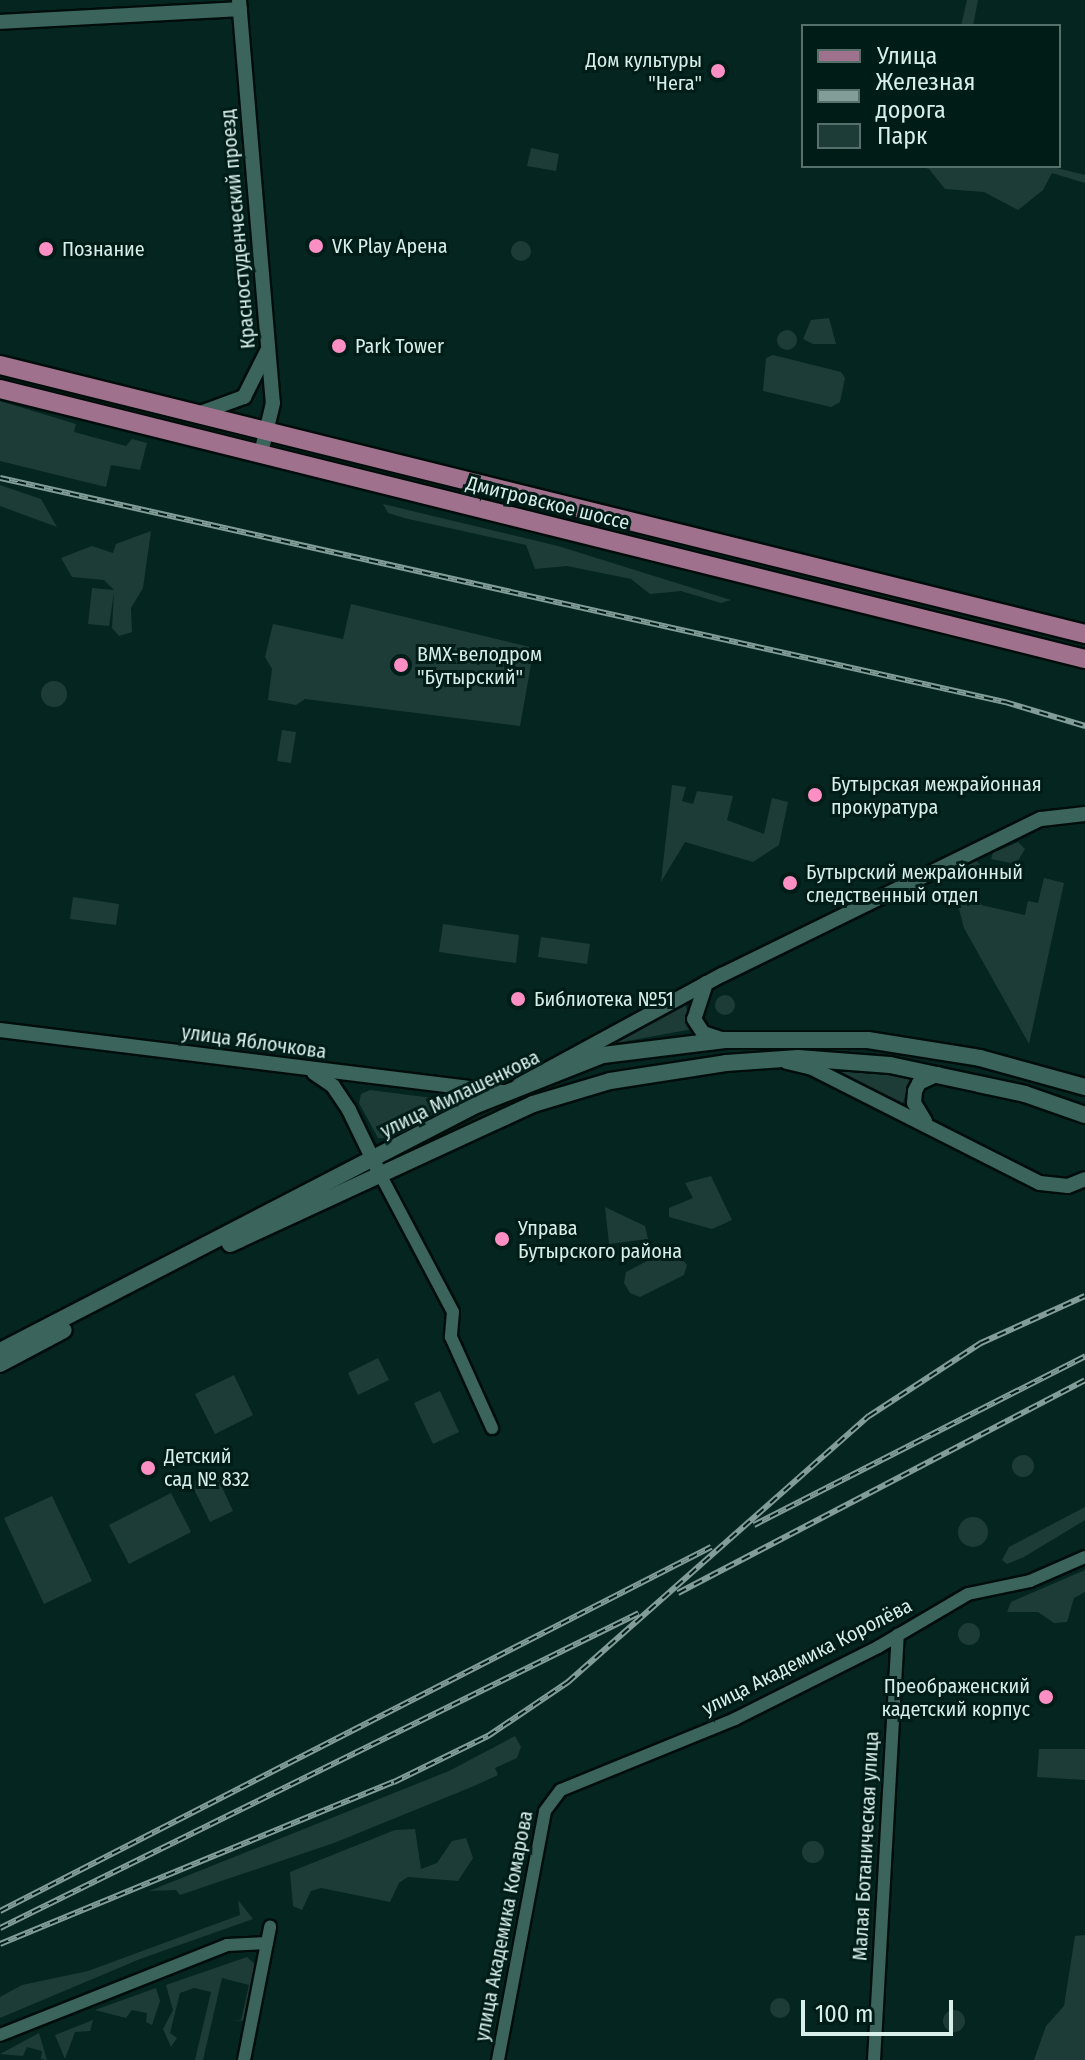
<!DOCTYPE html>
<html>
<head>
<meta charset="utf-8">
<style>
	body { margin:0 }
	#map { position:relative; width:1085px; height:2060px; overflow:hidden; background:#052520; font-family:"Fira Sans Condensed",sans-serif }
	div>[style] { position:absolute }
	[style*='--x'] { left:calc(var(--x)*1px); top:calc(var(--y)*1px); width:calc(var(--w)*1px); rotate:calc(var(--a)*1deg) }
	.green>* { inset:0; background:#1e3c37 }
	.round { border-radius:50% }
	.roads { filter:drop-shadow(2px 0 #000d0a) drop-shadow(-2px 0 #000d0a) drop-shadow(0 2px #000d0a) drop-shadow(0 -2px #000d0a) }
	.minor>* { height:12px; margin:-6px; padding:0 6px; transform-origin:6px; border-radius:6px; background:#3a645c }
	.tertiary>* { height:14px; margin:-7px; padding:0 7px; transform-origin:7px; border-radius:7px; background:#3a645c }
	.secondary>* { height:16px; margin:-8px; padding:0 8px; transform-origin:8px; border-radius:8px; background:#3a645c }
	.primary>* { height:18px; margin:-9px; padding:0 9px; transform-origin:9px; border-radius:9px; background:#a0718d }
	.rail>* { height:6px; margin-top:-3px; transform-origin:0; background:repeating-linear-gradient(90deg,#001c17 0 9px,#829c97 0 18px); box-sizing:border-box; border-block:2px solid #829c97 }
	.dots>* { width:22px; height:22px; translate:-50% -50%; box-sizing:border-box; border:4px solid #001c17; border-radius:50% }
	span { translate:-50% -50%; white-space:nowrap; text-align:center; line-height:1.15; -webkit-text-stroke:6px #001c17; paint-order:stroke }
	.poi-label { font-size:20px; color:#d8eee9 }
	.right { translate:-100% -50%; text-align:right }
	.left { translate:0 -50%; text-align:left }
	.street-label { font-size:20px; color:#d8eee9 }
	.legend { position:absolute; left:801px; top:24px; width:260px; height:144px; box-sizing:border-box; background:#001c17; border:2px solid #56706b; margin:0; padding:10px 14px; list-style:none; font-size:24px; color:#d8eee9 }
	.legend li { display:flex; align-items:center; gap:16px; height:40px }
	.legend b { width:40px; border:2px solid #56706b }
	.scale { position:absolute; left:801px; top:2000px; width:152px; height:36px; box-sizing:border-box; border:4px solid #d8eee9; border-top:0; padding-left:10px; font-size:24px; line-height:28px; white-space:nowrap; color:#d8eee9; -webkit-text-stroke:6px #001c17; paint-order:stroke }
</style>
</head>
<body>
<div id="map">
	<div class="green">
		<i style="clip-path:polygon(967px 0,978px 0,973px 26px,961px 26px)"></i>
		<i style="clip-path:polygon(531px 148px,559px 154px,556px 171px,527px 166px)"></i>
		<i style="clip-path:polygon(920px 166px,1049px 166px,1085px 175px,1085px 183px,1052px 173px,1043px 190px,1018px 210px,984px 192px,945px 189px,929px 169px)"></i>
		<i class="round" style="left:511px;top:241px;width:20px;height:20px"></i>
		<i style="clip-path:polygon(829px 318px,836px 344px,813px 344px,803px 339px,811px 320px)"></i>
		<i class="round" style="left:777px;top:330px;width:20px;height:20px"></i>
		<i style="clip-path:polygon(773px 355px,841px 372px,845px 378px,840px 402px,831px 407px,763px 391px,766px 358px)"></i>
		<i style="clip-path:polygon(0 401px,76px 424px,74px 432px,126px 446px,132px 439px,147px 443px,140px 470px,111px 465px,106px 487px,0 461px)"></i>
		<i style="clip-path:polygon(0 485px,41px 499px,57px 527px,0 506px)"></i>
		<i style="clip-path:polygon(383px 504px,558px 546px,731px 600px,721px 603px,681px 591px,650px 594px,631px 579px,567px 566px,535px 569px,526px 545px,404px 518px,388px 513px)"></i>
		<i style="clip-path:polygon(151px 531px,143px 588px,131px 608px,132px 632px,119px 636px,112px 628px,114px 592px,109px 626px,88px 624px,92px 588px,114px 590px,104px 580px,72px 577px,61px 558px,92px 546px,113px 553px,116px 544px)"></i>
		<i style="clip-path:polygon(351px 604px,534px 648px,520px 726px,305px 699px,296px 705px,268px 700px,272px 669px,265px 657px,273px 624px,343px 639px)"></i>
		<i class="round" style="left:41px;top:681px;width:26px;height:26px"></i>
		<i style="clip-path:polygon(282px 730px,296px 732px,291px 763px,277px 761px)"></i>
		<i style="clip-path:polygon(672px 785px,686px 787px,682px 801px,693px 804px,697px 791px,733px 796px,727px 820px,764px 834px,772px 798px,788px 802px,779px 845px,753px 862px,685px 842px,661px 882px)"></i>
		<i style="clip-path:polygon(1018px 842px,1025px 849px,1016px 864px,991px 859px,993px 853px)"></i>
		<i style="clip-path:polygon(976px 860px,985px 870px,983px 880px,950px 881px,950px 874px)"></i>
		<i style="clip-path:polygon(1044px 878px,1064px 883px,1029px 1044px,964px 928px,954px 890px,975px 888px,981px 905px,1025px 915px,1028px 901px,1038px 903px)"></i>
		<i style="clip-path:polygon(73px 897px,119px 904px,116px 925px,70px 919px)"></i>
		<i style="clip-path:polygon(443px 924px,519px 935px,516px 963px,439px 952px)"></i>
		<i style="clip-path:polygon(541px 937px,590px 944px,587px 964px,538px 957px)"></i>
		<i class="round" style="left:715px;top:995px;width:20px;height:20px"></i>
		<i style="clip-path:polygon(685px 1003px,693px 1029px,605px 1045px)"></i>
		<i style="clip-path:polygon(827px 1070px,869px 1070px,911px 1077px,902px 1106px)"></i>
		<i style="clip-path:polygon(370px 1090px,440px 1099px,445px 1110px,395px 1138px,378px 1138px,359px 1103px,361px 1094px)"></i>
		<i style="clip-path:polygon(711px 1176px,732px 1220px,712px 1229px,669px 1217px,669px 1208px,693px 1198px,685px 1183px)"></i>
		<i style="clip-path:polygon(605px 1207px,645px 1226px,648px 1239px,609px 1244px)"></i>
		<i style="clip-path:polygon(672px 1248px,687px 1265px,684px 1275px,640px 1297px,630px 1293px,624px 1283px,626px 1272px)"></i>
		<i style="clip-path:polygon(378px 1358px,389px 1380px,358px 1395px,348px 1373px)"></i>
		<i style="clip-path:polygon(234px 1375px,253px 1415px,215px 1434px,195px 1394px)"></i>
		<i style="clip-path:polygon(440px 1391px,459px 1432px,433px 1444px,414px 1403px)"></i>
		<i class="round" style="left:1012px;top:1455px;width:22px;height:22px"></i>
		<i style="clip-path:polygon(215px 1472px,233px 1511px,210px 1522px,191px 1483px)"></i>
		<i style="clip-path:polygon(171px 1493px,191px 1532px,129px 1564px,109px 1525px)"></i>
		<i style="clip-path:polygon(52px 1496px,92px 1581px,44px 1604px,4px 1518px)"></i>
		<i style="clip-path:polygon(1085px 1507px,1085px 1520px,1024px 1557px,1007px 1564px,1002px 1560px,1009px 1547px)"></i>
		<i class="round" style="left:958px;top:1517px;width:30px;height:30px"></i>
		<i style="clip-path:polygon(1085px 1570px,1085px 1592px,1074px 1598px,1067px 1622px,1054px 1623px,1038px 1612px,1007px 1612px,1011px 1602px)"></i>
		<i class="round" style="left:958px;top:1623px;width:22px;height:22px"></i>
		<i style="clip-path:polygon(515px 1736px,521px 1747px,517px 1758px,495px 1768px,498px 1775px,474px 1786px,334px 1843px,180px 1895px,176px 1890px,149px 1891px,449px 1771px)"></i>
		<i style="clip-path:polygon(1039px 1749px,1085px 1749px,1085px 1780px,1037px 1777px)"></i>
		<i style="clip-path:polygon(415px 1829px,421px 1869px,437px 1863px,452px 1841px,466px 1838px,473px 1858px,458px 1881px,408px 1877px,399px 1883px,390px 1902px,321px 1888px,311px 1891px,302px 1910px,293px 1906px,290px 1872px,395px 1830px)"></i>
		<i class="round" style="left:802px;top:1841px;width:22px;height:22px"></i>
		<i style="clip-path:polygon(238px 1900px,253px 1919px,140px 1959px,0 2018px,0 1997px,22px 1985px,88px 1971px,240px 1915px)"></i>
		<i style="clip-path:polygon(1085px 1935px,1085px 2060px,1034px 2060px,1046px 2026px,1064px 2006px,1075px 1936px)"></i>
		<i style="clip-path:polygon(247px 1957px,257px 1966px,247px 2021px,231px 2020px,241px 2020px,249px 1985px,222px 1978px,203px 2060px,195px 2060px,211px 1992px,194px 1988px,180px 1993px,170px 2033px,177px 2038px,171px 2047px,163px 2029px,173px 2010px,166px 1985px)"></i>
		<i style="clip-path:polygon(156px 1988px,160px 2001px,152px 2025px,146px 2022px,147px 2013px,132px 2010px,126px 2018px,95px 2010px)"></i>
		<i class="round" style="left:770px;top:1998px;width:20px;height:20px"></i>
		<i class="round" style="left:943px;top:2010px;width:22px;height:22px"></i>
		<i style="clip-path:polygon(93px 2020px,90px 2031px,75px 2032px,65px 2059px,55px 2035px)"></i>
		<i style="clip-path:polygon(39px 2033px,47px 2060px,41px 2059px,42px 2051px,27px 2047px,23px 2056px,0 2054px)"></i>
	</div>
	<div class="roads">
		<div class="minor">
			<i style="--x:380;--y:1174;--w:156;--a:62.1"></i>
			<i style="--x:453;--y:1312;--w:25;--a:95"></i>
			<i style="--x:451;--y:1337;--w:100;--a:65.7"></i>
			<i style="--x:0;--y:2035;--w:244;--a:-21.6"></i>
			<i style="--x:227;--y:1945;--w:40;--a:-2.9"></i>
			<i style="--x:244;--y:2060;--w:136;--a:-78.9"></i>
			<i style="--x:498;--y:2060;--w:253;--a:-79.3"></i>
			<i style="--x:545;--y:1811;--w:26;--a:-53"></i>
			<i style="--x:561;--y:1790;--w:188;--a:-22.2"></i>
			<i style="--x:735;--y:1719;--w:160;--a:-26.7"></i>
			<i style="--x:878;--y:1647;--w:104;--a:-30.5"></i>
			<i style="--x:968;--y:1594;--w:63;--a:-11.8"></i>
			<i style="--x:1030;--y:1581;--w:60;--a:-23.6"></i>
			<i style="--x:874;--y:2060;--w:426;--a:-86.8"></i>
		</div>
		<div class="tertiary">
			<i style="--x:239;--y:0;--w:404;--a:85.2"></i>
			<i style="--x:273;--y:403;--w:51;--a:103.5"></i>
			<i style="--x:0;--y:22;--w:240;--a:-3.1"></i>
			<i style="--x:200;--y:413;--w:47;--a:-20"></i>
			<i style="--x:244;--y:397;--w:51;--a:-63.4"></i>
			<i style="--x:706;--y:983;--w:38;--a:108"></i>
			<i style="--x:694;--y:1019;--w:17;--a:57"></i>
			<i style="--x:703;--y:1033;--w:19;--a:18"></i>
			<i style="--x:0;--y:1030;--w:506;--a:7.04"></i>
			<i style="--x:787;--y:1062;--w:26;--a:13"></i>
			<i style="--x:812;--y:1068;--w:255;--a:26.8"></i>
			<i style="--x:1040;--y:1183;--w:28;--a:6"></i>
			<i style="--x:1068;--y:1186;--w:18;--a:-22"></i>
			<i style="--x:314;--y:1073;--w:23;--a:34"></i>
			<i style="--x:333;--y:1086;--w:29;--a:56"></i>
			<i style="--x:349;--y:1110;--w:71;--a:64.2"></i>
			<i style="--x:519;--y:1085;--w:231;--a:-28.5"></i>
			<i style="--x:722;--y:975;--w:355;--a:-26.1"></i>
			<i style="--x:1041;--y:819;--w:44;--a:-6.5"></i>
			<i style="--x:925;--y:1121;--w:21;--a:-121"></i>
			<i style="--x:914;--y:1103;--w:12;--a:-85"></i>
			<i style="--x:915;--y:1091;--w:9;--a:-63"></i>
			<i style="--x:919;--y:1083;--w:21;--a:-25"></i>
		</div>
		<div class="secondary">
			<i style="--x:230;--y:1244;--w:334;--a:-24.8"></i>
			<i style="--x:533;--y:1104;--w:80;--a:-16.6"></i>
			<i style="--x:610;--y:1081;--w:117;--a:-8.8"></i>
			<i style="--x:726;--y:1063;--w:72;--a:-4"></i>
			<i style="--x:798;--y:1058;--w:92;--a:4.4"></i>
			<i style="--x:890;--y:1065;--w:138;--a:12.1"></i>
			<i style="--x:1025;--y:1094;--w:64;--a:19.3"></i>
			<i style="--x:0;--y:1351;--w:536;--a:-27.33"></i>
			<i style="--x:476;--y:1105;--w:136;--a:-21.5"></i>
			<i style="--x:603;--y:1055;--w:123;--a:-7"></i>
			<i style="--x:725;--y:1040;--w:143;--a:0"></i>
			<i style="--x:868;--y:1040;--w:113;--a:9.1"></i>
			<i style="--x:980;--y:1058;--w:109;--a:15.4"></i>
			<i style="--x:0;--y:1364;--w:72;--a:-28"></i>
		</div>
		<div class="primary">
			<i style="--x:0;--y:365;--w:1118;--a:13.92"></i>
			<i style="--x:0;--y:389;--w:1118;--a:13.97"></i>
		</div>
	</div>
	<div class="rail">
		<i style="--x:0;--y:478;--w:1030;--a:12.57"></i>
		<i style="--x:1005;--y:702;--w:84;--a:16.7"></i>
		<i style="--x:754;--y:1525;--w:372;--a:-27"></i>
		<i style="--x:678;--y:1593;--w:459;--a:-27.6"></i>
		<i style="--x:0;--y:1911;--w:799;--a:-27.11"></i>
		<i style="--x:0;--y:1928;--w:712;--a:-26.24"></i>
		<i style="--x:0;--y:1944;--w:426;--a:-22.4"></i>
		<i style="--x:394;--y:1782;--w:105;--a:-26.1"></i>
		<i style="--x:488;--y:1736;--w:97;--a:-34"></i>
		<i style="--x:568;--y:1682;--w:402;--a:-41.5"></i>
		<i style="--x:869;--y:1416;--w:134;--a:-33.1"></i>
		<i style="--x:981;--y:1343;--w:114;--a:-24.3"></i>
	</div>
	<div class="dots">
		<i style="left:718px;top:71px;background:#fb8fc4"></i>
		<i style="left:316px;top:246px;background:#fb8fc4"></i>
		<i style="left:46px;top:249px;background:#fb8fc4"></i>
		<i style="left:339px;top:346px;background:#fb8fc4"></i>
		<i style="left:401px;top:665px;background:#fb8fc4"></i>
		<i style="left:815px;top:795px;background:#fb8fc4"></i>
		<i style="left:790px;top:883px;background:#fb8fc4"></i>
		<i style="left:518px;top:999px;background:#fb8fc4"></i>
		<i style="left:502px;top:1239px;background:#fb8fc4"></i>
		<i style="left:148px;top:1468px;background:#fb8fc4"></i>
		<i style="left:1046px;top:1697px;background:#fb8fc4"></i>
	</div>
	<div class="poi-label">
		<span class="right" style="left:702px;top:72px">Дом культуры<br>"Нега"</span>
		<span class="left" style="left:332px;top:246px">VK Play Арена</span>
		<span class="left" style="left:62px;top:249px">Познание</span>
		<span class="left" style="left:355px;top:346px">Park Tower</span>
		<span class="left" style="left:417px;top:666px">BMX-велодром<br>"Бутырский"</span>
		<span class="left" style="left:831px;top:796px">Бутырская межрайонная<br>прокуратура</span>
		<span class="left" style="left:806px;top:884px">Бутырский межрайонный<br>следственный отдел</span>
		<span class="left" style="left:534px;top:999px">Библиотека №51</span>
		<span class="left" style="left:518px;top:1240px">Управа<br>Бутырского района</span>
		<span class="left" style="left:164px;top:1468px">Детский<br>сад № 832</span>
		<span class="right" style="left:1030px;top:1698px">Преображенский<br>кадетский корпус</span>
	</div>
	<div class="street-label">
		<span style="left:238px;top:229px;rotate:-95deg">Красностуденческий проезд</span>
		<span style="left:548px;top:503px;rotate:14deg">Дмитровское шоссе</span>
		<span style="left:254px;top:1042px;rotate:8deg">улица Яблочкова</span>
		<span style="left:460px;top:1094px;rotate:-26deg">улица Милашенкова</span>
		<span style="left:807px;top:1657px;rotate:-27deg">улица Академика Королёва</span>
		<span style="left:866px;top:1846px;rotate:-87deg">Малая Ботаническая улица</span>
		<span style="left:504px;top:1926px;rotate:-79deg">улица Академика Комарова</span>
	</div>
	<ul class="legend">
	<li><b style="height:10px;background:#a0718d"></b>Улица</li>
	<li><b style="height:10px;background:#829c97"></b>Железная дорога</li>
	<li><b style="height:22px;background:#1e3c37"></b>Парк</li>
	</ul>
	<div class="scale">100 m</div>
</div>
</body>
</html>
